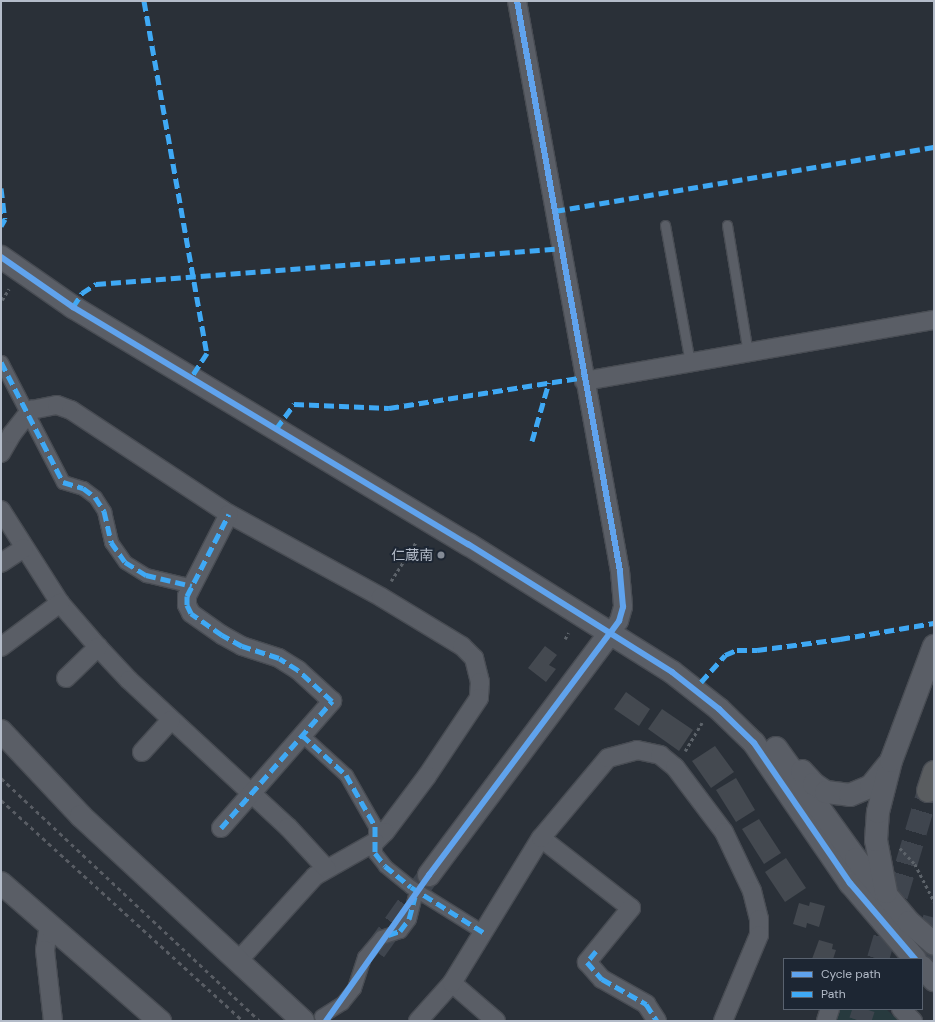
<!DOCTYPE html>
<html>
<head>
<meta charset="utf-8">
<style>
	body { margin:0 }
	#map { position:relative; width:935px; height:1022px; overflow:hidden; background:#2a3038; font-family:"DM Sans","Noto Sans JP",sans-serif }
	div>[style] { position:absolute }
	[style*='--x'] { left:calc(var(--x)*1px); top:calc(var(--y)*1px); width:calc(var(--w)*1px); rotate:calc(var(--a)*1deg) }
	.green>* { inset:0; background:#273a3e }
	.building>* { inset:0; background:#444950 }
	.tertiary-tunnel>* { height:22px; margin-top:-11px; transform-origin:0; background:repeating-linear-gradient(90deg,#3f454e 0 22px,transparent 0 33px) }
	.motorway-tunnel>* { height:22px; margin-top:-11px; transform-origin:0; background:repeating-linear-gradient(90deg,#3f454e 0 22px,transparent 0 33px) }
	.path>* { height:2.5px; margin-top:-1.25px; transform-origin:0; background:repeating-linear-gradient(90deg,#5d636a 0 3px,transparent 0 6px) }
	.roads { filter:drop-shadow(1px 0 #484c53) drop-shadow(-1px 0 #484c53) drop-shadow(0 1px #484c53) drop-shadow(0 -1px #484c53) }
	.service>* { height:9px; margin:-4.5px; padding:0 4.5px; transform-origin:4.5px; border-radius:4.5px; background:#5a5e66 }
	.pedestrian>* { height:13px; margin:-6.5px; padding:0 6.5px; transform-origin:6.5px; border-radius:6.5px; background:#5a5e66 }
	.minor>* { height:18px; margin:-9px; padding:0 9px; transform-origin:9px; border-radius:9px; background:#5a5e66 }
	.tertiary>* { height:22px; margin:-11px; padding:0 11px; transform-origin:11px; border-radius:11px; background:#5a5e66 }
	.motorway>* { height:22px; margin:-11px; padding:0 11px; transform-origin:11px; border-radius:11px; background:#5a5d60 }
	.rail>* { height:3px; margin-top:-1.5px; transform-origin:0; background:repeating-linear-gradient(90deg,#595d64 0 4px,transparent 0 8px) }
	.quiet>* { height:5px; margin-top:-2.5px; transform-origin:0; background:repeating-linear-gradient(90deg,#3fa9f5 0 10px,transparent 0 15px) }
	.cycleway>* { height:6px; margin:-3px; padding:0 3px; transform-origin:3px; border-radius:3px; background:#60a3ed }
	.dots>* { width:11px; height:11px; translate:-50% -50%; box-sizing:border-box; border:2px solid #1d2633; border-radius:50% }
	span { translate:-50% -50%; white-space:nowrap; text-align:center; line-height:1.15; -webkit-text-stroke:4px #1d2633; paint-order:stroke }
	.poi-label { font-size:14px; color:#b4bcc9 }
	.right { translate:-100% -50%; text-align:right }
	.frame { position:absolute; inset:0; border:2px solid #b4bcc9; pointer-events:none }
	.legend { position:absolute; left:783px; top:958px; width:140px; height:52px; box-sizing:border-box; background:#1d2633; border:1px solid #59626f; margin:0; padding:5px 7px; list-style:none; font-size:12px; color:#b4bcc9 }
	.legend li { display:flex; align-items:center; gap:8px; height:20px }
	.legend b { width:20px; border:1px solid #59626f }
</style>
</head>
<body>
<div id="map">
	<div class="green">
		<i style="clip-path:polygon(840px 1009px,886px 1009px,899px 1021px,837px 1021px)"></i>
	</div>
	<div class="building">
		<i style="clip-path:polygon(545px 646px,557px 655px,549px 665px,556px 669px,546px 682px,528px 668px)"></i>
		<i style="clip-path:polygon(626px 692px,650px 709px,639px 726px,614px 709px)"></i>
		<i style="clip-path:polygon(662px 709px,693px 730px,679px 751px,648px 729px)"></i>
		<i style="clip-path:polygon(715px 746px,734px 772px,711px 788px,692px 761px)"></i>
		<i style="clip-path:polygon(736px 778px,755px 810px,736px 822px,716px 790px)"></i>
		<i style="clip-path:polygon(759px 819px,781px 853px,764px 864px,742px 829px)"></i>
		<i style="clip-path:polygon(786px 858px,806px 888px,785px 902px,765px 872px)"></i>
		<i style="clip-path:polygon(810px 902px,825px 906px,819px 927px,807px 923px,806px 928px,793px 924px,799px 903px,809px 906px)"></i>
		<i style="clip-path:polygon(819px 940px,833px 944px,832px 949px,836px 950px,833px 959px,812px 959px)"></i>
	</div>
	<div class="tertiary-tunnel">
		<i style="--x:375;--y:951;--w:93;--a:-54.6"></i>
	</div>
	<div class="motorway-tunnel">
		<i style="--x:878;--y:959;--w:175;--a:-73.4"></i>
		<i style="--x:922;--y:959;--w:43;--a:-73.7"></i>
		<i style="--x:860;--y:1021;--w:13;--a:-72"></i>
	</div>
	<div class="path">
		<i style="--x:2;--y:300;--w:13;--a:-58"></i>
		<i style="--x:391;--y:581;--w:46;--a:-57.3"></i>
		<i style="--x:565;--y:639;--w:7;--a:-63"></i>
		<i style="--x:685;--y:751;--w:33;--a:-59"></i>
		<i style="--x:900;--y:848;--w:22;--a:47"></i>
		<i style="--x:915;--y:864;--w:42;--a:62.8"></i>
	</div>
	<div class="roads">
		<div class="service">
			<i style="--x:665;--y:225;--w:140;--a:79.7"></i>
			<i style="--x:727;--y:225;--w:130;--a:80.7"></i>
		</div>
		<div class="pedestrian">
			<i style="--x:1;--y:362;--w:135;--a:62.7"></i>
			<i style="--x:63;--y:482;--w:21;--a:17"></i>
			<i style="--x:83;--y:488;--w:15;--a:37"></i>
			<i style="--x:95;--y:497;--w:17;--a:57"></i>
			<i style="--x:104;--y:511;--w:32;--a:77"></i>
			<i style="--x:111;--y:542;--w:24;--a:55"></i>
			<i style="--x:125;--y:562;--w:25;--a:32"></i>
			<i style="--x:146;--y:575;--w:47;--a:13.4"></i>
			<i style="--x:302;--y:735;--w:59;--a:42.3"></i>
			<i style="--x:346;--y:775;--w:59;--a:60.4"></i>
			<i style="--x:375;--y:826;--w:27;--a:90"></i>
			<i style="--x:375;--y:853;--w:16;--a:52"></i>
			<i style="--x:385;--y:866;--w:33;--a:39"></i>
			<i style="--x:411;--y:887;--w:85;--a:32"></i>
			<i style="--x:321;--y:1016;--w:25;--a:-32"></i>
			<i style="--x:342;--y:1003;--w:19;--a:-51"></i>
			<i style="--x:354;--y:988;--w:33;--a:-72"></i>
			<i style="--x:364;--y:957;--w:26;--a:-50"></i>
			<i style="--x:381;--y:937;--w:20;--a:-18"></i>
			<i style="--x:400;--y:931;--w:15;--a:-53"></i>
			<i style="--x:409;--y:919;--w:30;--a:-76"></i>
		</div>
		<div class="minor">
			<i style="--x:517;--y:1;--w:579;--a:79.76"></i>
			<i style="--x:620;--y:571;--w:36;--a:85"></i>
			<i style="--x:623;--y:607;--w:15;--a:106"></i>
			<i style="--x:619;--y:621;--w:14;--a:126"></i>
			<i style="--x:584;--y:381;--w:355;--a:-9.9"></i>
			<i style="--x:1;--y:453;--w:22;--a:-60"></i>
			<i style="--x:12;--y:434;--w:31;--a:-52"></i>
			<i style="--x:31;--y:410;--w:26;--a:-11"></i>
			<i style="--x:57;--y:405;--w:15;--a:20"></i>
			<i style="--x:71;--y:410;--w:189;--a:33.4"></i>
			<i style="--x:229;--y:514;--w:173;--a:28.6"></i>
			<i style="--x:381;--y:597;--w:95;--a:31.2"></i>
			<i style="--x:462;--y:646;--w:17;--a:45"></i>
			<i style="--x:474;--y:658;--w:25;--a:76"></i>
			<i style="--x:480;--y:682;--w:16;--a:94"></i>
			<i style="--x:479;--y:698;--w:94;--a:123.7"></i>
			<i style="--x:427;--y:776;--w:70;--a:126.9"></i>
			<i style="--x:385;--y:832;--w:14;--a:135"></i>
			<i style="--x:375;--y:842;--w:69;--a:150.5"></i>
			<i style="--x:315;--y:876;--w:115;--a:132.2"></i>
			<i style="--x:1;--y:510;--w:110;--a:57.6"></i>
			<i style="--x:60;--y:603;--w:58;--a:49.2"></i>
			<i style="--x:98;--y:647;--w:45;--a:46.8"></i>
			<i style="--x:129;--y:680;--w:217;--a:42.8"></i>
			<i style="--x:288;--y:827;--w:57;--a:47.1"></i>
			<i style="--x:1;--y:563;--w:27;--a:-33"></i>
			<i style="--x:1;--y:647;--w:74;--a:-36.7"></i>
			<i style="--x:66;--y:678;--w:45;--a:-44.1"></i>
			<i style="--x:142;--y:752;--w:43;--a:-47.8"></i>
			<i style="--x:221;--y:828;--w:169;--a:-48.8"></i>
			<i style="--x:332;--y:701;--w:46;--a:-137.6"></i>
			<i style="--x:298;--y:670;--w:22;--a:-148"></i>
			<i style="--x:279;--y:658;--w:39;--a:-162"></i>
			<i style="--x:242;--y:646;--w:23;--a:-151"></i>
			<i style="--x:222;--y:635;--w:38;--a:-145"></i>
			<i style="--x:191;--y:613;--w:9;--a:-117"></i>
			<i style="--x:187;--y:605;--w:9;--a:-90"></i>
			<i style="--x:187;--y:596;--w:92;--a:-62.9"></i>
			<i style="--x:541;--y:838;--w:114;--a:37.9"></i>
			<i style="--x:631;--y:908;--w:70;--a:129.2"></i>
			<i style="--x:587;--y:962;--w:23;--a:49"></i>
			<i style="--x:602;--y:979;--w:51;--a:29.6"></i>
			<i style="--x:646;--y:1004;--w:20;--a:57"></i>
			<i style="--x:49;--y:925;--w:25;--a:99"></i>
			<i style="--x:45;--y:950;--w:71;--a:83.6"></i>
			<i style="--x:452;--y:983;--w:58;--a:40.8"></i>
			<i style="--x:901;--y:1009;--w:17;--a:45"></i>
			<i style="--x:418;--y:1021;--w:51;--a:-48.2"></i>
			<i style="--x:452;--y:983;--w:170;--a:-58.5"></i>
			<i style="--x:541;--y:838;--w:104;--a:-50.1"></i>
			<i style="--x:608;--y:758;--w:30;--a:-15"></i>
			<i style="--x:637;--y:750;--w:24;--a:12"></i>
			<i style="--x:660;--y:755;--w:19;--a:39"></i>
			<i style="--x:675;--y:767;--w:81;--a:53"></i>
			<i style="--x:724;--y:832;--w:65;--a:64.6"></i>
			<i style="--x:752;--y:891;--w:29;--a:76"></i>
			<i style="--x:759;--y:919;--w:16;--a:90"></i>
			<i style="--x:759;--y:935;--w:93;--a:112.7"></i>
			<i style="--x:826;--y:1021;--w:13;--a:-72"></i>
		</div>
		<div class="tertiary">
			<i style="--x:1;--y:257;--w:88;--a:34.8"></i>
			<i style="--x:73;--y:307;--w:461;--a:31"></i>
			<i style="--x:468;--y:544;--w:241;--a:32.1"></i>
			<i style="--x:672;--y:672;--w:60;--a:38.2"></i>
			<i style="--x:719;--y:709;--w:49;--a:44.2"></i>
			<i style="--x:754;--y:743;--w:170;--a:55.6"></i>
			<i style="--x:850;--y:883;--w:100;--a:49.5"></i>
			<i style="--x:1;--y:731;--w:117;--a:46.7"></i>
			<i style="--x:81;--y:816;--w:302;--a:42.7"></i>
			<i style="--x:776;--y:748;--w:137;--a:54.2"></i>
			<i style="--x:856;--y:859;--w:82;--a:49.9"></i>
			<i style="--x:909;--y:922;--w:33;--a:41"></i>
			<i style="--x:802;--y:771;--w:18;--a:47"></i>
			<i style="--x:814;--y:784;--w:14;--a:34"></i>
			<i style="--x:826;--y:792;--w:24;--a:7"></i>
			<i style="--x:850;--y:795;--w:23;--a:-23"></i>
			<i style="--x:871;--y:786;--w:27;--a:-51"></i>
			<i style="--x:429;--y:875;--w:304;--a:-53.2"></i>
			<i style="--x:1;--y:883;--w:211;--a:41"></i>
			<i style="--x:886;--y:892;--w:53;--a:-100.9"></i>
			<i style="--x:876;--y:840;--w:28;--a:-86"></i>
			<i style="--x:878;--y:812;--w:53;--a:-75.7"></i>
			<i style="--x:891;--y:761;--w:123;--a:-69.5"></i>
			<i style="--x:922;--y:967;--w:18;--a:47"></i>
		</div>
		<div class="motorway">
			<i style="--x:928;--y:791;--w:20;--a:-72"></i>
		</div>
	</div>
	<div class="rail">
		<i style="--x:1;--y:778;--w:355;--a:43.2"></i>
		<i style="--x:1;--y:800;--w:328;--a:42.4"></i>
	</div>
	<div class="quiet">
		<i style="--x:144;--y:1;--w:358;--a:79.9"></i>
		<i style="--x:207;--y:353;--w:30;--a:123"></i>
		<i style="--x:1;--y:188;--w:31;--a:83"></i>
		<i style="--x:5;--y:219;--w:8;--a:120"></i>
		<i style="--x:555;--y:211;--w:384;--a:-9.6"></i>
		<i style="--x:73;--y:307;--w:17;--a:-57"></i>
		<i style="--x:82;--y:293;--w:17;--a:-33"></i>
		<i style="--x:96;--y:284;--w:467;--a:-4.4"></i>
		<i style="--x:1;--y:362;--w:135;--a:62.7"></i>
		<i style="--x:63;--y:482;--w:21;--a:17"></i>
		<i style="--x:83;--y:488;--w:15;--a:37"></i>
		<i style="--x:95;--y:497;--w:17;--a:57"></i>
		<i style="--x:104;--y:511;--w:32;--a:77"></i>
		<i style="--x:111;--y:542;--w:24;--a:55"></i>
		<i style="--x:125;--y:562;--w:25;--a:32"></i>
		<i style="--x:146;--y:575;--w:47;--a:13.4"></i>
		<i style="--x:276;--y:429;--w:31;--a:-54"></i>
		<i style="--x:294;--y:404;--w:95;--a:2.4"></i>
		<i style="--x:389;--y:408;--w:197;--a:-9"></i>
		<i style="--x:532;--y:441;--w:61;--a:-73.9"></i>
		<i style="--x:701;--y:682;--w:36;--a:-48"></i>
		<i style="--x:725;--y:655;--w:13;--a:-23"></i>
		<i style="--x:737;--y:650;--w:20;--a:0"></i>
		<i style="--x:757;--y:650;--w:84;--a:-7.5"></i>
		<i style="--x:840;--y:639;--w:95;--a:-9.7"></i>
		<i style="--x:302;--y:735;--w:59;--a:42.3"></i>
		<i style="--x:346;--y:775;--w:59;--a:60.4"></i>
		<i style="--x:375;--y:826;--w:27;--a:90"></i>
		<i style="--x:375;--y:853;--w:16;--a:52"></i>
		<i style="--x:385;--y:866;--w:33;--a:39"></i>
		<i style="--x:411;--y:887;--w:85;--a:32"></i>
		<i style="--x:221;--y:828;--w:169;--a:-48.8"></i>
		<i style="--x:332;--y:701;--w:46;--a:-137.6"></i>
		<i style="--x:298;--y:670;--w:22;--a:-148"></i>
		<i style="--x:279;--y:658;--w:39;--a:-162"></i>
		<i style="--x:242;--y:646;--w:23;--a:-151"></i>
		<i style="--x:222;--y:635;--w:38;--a:-145"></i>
		<i style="--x:191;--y:613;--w:9;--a:-117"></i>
		<i style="--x:187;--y:605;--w:9;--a:-90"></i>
		<i style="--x:187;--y:596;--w:92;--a:-62.9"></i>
		<i style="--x:388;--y:935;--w:13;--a:-18"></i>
		<i style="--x:400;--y:931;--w:15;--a:-53"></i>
		<i style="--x:409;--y:919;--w:23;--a:-75"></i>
		<i style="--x:596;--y:951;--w:14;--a:129"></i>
		<i style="--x:587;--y:962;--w:23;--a:49"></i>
		<i style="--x:602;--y:979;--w:51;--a:29.6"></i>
		<i style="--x:646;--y:1004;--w:20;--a:57"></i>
	</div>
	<div class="cycleway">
		<i style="--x:1;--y:257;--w:88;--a:34.8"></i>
		<i style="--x:73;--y:307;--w:461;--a:31"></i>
		<i style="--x:468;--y:544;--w:241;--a:32.1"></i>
		<i style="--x:672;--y:672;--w:60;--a:38.2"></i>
		<i style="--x:719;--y:709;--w:49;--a:44.2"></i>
		<i style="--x:754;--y:743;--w:170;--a:55.6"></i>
		<i style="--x:850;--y:883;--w:100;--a:49.5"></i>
		<i style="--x:326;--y:1021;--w:179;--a:-54.8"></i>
		<i style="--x:429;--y:875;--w:304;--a:-53.2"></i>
		<i style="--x:611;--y:632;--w:14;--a:-54"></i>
		<i style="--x:619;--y:621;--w:15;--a:-74"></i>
		<i style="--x:623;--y:607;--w:36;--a:-95"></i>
		<i style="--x:620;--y:571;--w:579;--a:-100.24"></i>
	</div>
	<div class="dots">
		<i style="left:441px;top:555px;background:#848b96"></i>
	</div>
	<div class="poi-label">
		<span class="right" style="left:433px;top:555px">仁蔵南</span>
	</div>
	<div class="frame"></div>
	<ul class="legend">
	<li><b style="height:5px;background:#60a3ed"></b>Cycle path</li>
	<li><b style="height:5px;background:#3fa9f5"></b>Path</li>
	</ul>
</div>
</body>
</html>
